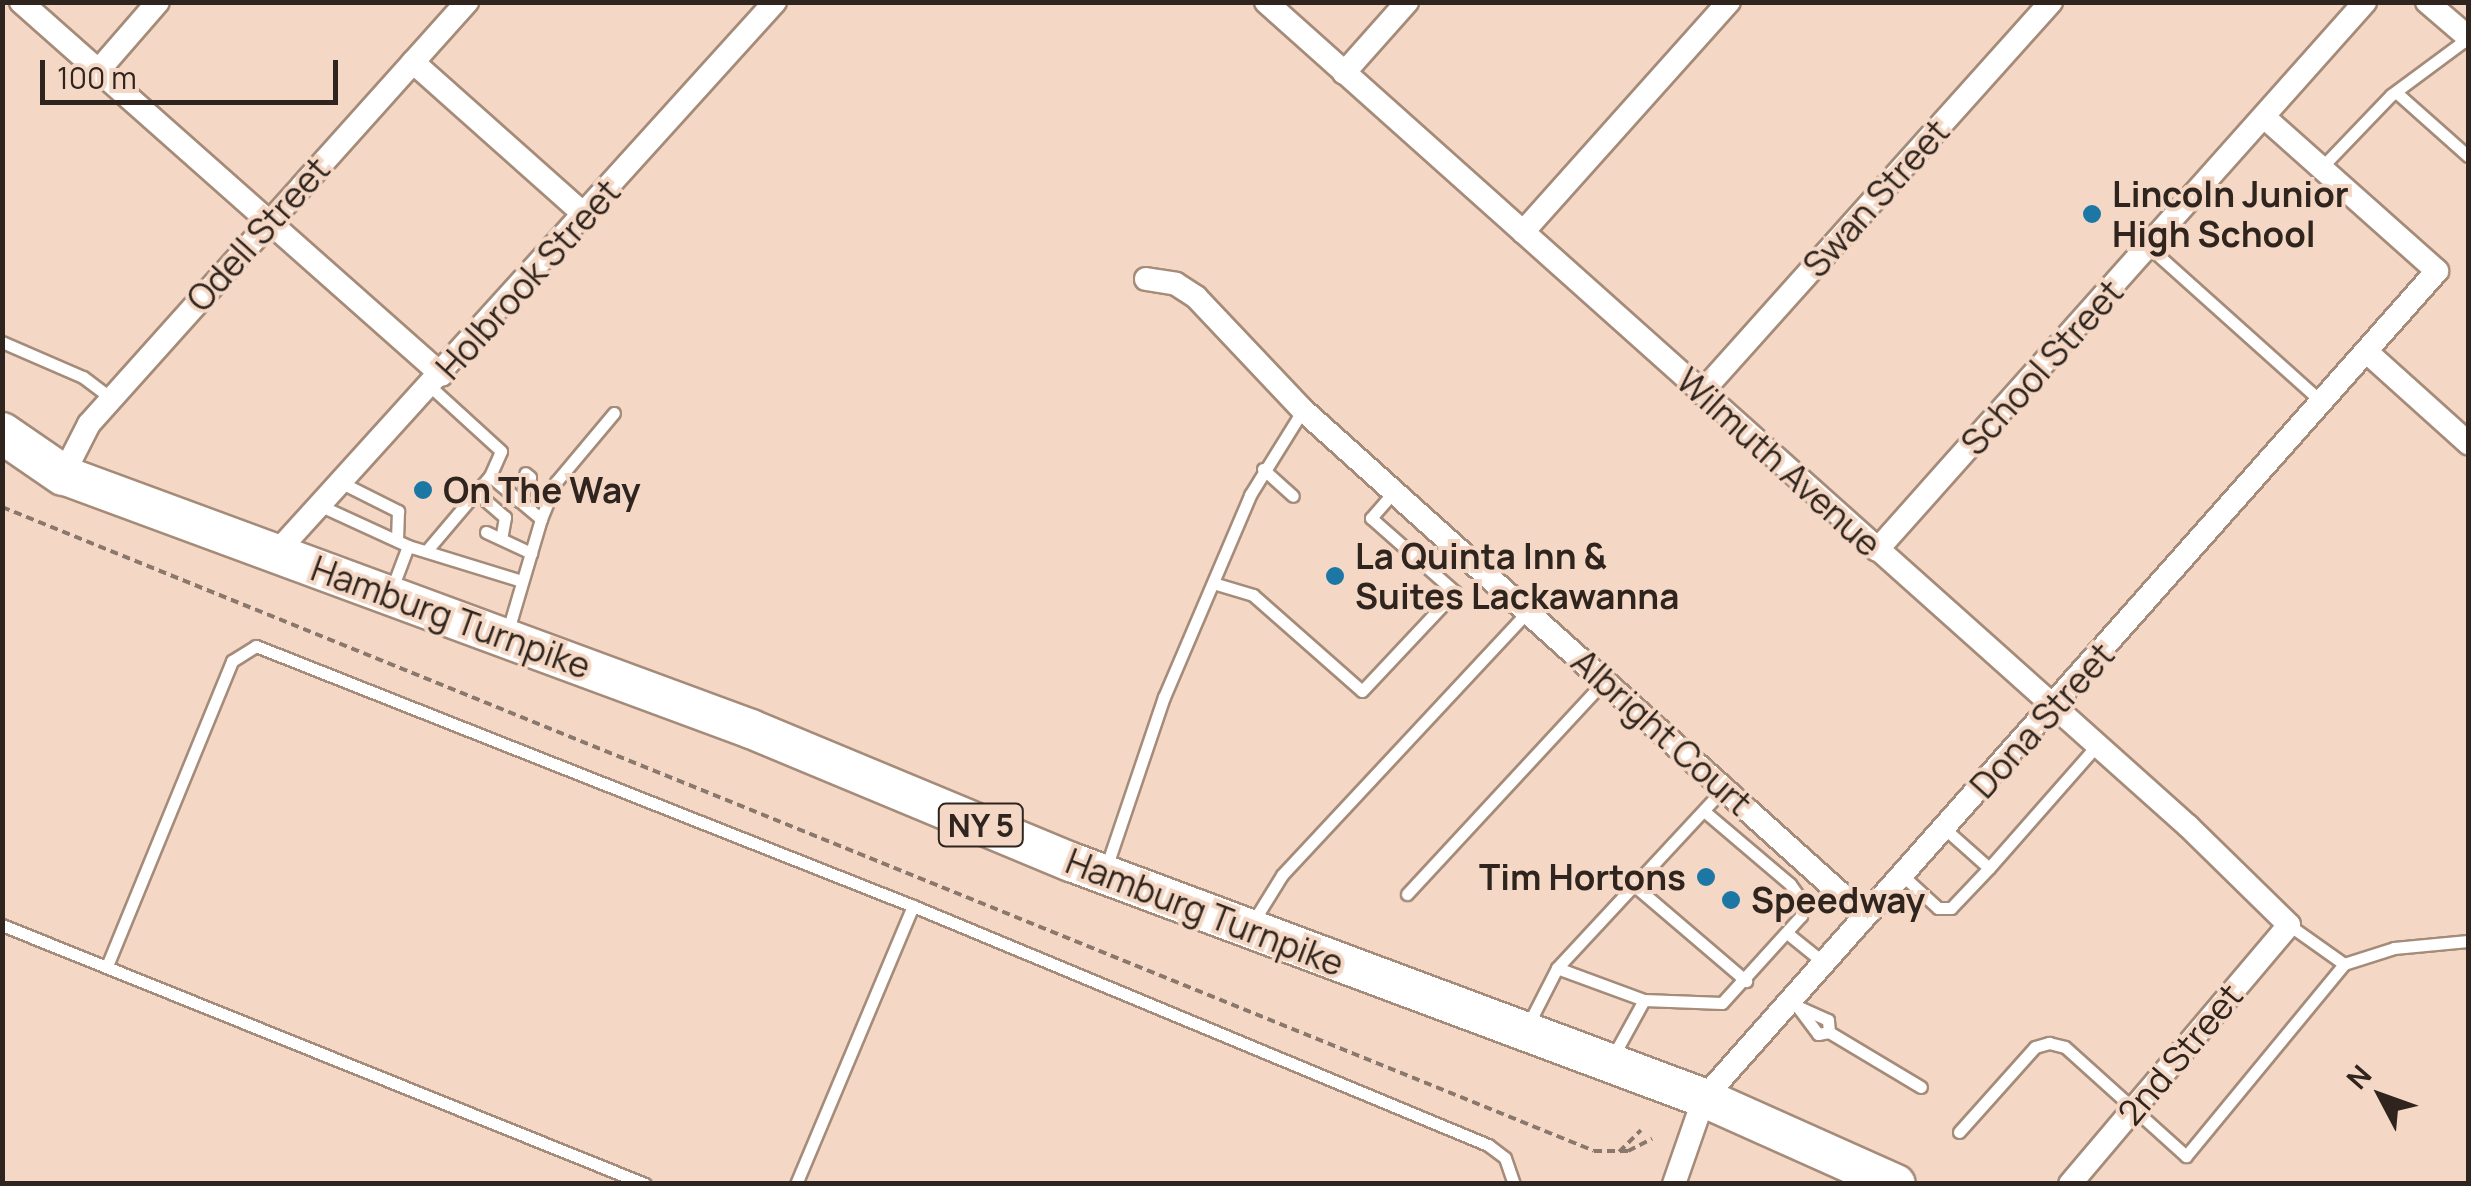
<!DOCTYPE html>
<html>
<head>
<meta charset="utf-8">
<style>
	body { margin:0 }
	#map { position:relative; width:2471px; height:1186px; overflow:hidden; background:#f4d8c5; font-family:Manrope,sans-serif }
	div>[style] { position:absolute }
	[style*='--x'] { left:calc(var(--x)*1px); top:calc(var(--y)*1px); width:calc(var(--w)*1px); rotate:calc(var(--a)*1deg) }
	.path>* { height:4px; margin-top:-2px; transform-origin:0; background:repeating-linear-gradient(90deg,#8b786c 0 8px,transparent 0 13px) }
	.roads { filter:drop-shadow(2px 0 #a58b79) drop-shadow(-2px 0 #a58b79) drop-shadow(0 2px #a58b79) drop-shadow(0 -2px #a58b79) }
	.service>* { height:11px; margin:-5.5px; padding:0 5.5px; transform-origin:5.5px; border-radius:5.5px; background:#fff }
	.minor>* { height:22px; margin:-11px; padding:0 11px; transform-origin:11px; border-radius:11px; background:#fff }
	.trunk>* { height:38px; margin:-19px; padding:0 19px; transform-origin:19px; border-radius:19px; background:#fff }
	.motorway>* { height:40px; margin:-20px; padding:0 20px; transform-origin:20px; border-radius:20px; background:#fff }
	.dots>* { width:28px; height:28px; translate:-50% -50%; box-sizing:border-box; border:5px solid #f4d8c5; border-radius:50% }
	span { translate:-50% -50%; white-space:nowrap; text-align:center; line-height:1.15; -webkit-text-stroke:8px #f4d8c5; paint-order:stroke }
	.shield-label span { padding:2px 8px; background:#f4d8c5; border:2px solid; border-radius:8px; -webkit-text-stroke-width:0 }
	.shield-label { font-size:32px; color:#2f251e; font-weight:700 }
	.poi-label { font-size:35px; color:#2f251e; font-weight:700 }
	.left { translate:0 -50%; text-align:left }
	.right { translate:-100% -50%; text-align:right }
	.street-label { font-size:35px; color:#2f251e }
	.frame { position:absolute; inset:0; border:5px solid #2f251e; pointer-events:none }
	.north { position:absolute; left:2331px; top:1046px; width:100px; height:100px; -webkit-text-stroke:8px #f4d8c5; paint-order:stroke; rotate:311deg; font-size:28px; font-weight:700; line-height:40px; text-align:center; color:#2f251e }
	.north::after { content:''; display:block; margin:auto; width:35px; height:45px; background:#2f251e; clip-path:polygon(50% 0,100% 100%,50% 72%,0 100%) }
	.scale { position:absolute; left:40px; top:60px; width:298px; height:45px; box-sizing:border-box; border:5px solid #2f251e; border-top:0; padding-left:12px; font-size:30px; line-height:35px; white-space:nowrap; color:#2f251e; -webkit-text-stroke:8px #f4d8c5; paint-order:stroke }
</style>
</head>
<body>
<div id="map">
	<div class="path">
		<i style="--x:2;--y:507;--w:1717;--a:22.02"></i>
		<i style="--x:1594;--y:1151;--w:34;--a:0"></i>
		<i style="--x:1628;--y:1151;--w:27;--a:-27"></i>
		<i style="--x:1619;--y:1152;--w:31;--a:-45"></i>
	</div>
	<div class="roads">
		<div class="service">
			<i style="--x:2397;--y:93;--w:95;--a:41.6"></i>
			<i style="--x:2321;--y:168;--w:101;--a:-46.2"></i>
			<i style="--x:2391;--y:95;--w:96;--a:-36.5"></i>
			<i style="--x:2149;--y:247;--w:234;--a:41.9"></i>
			<i style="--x:2;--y:342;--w:88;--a:23.4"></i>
			<i style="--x:83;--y:377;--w:35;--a:37"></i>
			<i style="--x:1263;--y:469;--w:40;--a:42"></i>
			<i style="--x:490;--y:476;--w:67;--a:40.1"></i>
			<i style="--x:541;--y:519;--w:120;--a:106.5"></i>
			<i style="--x:342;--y:483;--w:63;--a:26.6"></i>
			<i style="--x:398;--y:511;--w:29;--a:92"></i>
			<i style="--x:477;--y:493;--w:37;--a:41"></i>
			<i style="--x:505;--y:517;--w:22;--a:100"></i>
			<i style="--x:519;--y:501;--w:26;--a:-65"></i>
			<i style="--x:530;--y:477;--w:6;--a:-141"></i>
			<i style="--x:321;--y:506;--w:96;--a:24.7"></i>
			<i style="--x:408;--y:546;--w:119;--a:17.1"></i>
			<i style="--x:541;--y:519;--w:40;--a:-68"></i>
			<i style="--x:556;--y:482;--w:90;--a:-50"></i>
			<i style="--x:486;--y:532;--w:50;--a:25"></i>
			<i style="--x:428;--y:549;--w:96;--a:-49.7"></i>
			<i style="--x:490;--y:476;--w:27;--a:-66"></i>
			<i style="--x:501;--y:451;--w:95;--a:-137.6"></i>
			<i style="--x:1213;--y:583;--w:42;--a:16.7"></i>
			<i style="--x:1253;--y:595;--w:145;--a:41.4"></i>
			<i style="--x:1362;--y:691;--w:136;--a:-46.8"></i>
			<i style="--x:1455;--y:592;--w:112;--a:-138.6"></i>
			<i style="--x:1371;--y:518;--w:35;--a:-49"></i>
			<i style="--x:391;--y:591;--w:48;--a:-69.3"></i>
			<i style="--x:1944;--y:828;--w:60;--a:41.6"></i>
			<i style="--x:1989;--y:868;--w:164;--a:-48.7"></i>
			<i style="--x:1105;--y:871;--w:184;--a:-71.3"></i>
			<i style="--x:1164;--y:697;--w:220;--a:-66.9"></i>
			<i style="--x:1250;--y:495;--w:100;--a:-58.1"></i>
			<i style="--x:1901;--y:874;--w:50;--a:42.6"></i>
			<i style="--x:1938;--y:908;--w:13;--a:0"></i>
			<i style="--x:1951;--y:908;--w:55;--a:-46.5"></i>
			<i style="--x:1636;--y:887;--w:145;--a:40.5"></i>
			<i style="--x:1407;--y:894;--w:290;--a:-47.2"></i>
			<i style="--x:1253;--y:922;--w:55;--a:-58.3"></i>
			<i style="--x:1282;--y:875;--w:361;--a:-47"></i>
			<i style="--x:2;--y:925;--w:693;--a:21.94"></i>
			<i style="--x:2289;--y:925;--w:67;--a:35.3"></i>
			<i style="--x:2344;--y:964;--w:52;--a:-17.7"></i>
			<i style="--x:2394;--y:948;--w:74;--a:-5.4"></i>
			<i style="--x:1787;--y:933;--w:46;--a:38.9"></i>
			<i style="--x:107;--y:966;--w:330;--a:-67.7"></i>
			<i style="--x:232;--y:661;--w:28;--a:-32"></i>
			<i style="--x:256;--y:646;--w:707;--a:21.59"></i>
			<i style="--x:1557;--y:968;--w:93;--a:20.2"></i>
			<i style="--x:1791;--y:998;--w:45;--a:53.1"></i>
			<i style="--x:1818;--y:1034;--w:11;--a:-10"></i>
			<i style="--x:1829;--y:1032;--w:12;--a:-95"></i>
			<i style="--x:1828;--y:1020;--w:30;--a:-156"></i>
			<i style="--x:1528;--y:1025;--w:64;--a:-63"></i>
			<i style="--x:1557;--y:968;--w:246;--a:-47.1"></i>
			<i style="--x:1829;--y:1032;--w:107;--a:30.9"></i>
			<i style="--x:1611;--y:1060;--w:68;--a:-61.2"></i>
			<i style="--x:1644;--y:1000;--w:78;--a:2.2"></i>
			<i style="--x:1722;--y:1003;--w:118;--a:-47.8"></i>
			<i style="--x:1801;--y:916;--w:15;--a:-86"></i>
			<i style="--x:1802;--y:901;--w:21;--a:-125"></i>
			<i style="--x:1790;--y:884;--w:113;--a:-139.7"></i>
			<i style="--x:1959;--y:1132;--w:114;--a:-48.2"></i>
			<i style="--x:2035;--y:1047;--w:15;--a:-16"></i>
			<i style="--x:2049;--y:1043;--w:16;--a:14"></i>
			<i style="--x:2065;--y:1047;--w:163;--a:42"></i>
			<i style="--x:2186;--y:1156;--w:249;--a:-50.5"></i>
			<i style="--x:796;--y:1184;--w:302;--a:-67.2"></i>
			<i style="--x:913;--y:906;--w:623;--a:22.57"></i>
			<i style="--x:1488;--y:1145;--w:21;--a:37"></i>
			<i style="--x:1505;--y:1158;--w:28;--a:71"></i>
		</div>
		<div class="minor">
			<i style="--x:21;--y:2;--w:562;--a:41.54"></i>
			<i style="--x:1266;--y:2;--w:1237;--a:41.79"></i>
			<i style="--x:2188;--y:826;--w:141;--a:44.4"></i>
			<i style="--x:2289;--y:925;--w:339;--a:130.2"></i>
			<i style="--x:2427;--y:2;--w:54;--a:40.5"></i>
			<i style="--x:413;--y:62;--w:230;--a:41.7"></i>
			<i style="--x:98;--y:71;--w:91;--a:-49"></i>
			<i style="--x:1344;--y:73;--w:95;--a:-48.4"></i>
			<i style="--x:1523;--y:232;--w:309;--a:-48.2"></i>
			<i style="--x:1146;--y:279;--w:30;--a:9"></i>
			<i style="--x:1176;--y:284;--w:24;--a:33"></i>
			<i style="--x:1196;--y:297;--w:156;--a:46.6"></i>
			<i style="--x:1303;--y:410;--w:755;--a:41.99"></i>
			<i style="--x:2368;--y:353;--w:135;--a:42"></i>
			<i style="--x:1701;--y:393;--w:525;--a:-48.17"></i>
			<i style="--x:63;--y:475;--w:57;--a:-63"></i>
			<i style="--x:89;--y:424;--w:567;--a:-48.15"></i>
			<i style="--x:1877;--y:550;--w:734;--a:-48.31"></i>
			<i style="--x:277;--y:552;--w:742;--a:-47.84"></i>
			<i style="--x:1674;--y:1184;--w:91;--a:-70.8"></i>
			<i style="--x:1704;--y:1098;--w:1105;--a:-48.45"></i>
			<i style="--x:2437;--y:271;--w:232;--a:-138.3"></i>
		</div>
		<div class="trunk">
			<i style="--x:63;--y:475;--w:733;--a:20.26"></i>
			<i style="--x:751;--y:729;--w:347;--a:22.6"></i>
			<i style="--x:1071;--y:862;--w:676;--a:20.45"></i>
			<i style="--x:1704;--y:1098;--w:210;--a:24.1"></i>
		</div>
		<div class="motorway">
			<i style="--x:2;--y:433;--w:74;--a:34.5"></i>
		</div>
	</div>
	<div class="dots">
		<i style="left:2092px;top:214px;background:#1c77a5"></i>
		<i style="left:423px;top:490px;background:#1c77a5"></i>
		<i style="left:1335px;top:576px;background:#1c77a5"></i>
		<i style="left:1706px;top:877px;background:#1c77a5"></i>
		<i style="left:1731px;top:900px;background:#1c77a5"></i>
	</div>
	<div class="shield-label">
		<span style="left:981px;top:825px">NY 5</span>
	</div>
	<div class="poi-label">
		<span class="left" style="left:2112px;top:214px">Lincoln Junior<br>High School</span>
		<span class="left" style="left:443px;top:490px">On The Way</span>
		<span class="left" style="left:1355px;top:576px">La Quinta Inn &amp;<br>Suites Lackawanna</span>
		<span class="right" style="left:1686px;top:877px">Tim Hortons</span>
		<span class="left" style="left:1751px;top:900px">Speedway</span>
	</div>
	<div class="street-label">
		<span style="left:1876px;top:198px;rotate:-48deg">Swan Street</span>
		<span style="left:258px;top:234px;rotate:-48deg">Odell Street</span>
		<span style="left:528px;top:279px;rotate:-48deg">Holbrook Street</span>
		<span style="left:2042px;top:367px;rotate:-48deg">School Street</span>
		<span style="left:1779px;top:462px;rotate:42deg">Wilmuth Avenue</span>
		<span style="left:451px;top:617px;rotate:20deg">Hamburg Turnpike</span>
		<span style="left:2042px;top:720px;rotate:-48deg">Dona Street</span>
		<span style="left:1662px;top:732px;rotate:42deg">Albright Court</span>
		<span style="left:1205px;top:912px;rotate:21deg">Hamburg Turnpike</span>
		<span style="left:2180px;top:1054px;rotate:-50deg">2nd Street</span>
	</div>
	<div class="frame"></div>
	<div class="north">N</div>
	<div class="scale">100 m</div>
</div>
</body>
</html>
